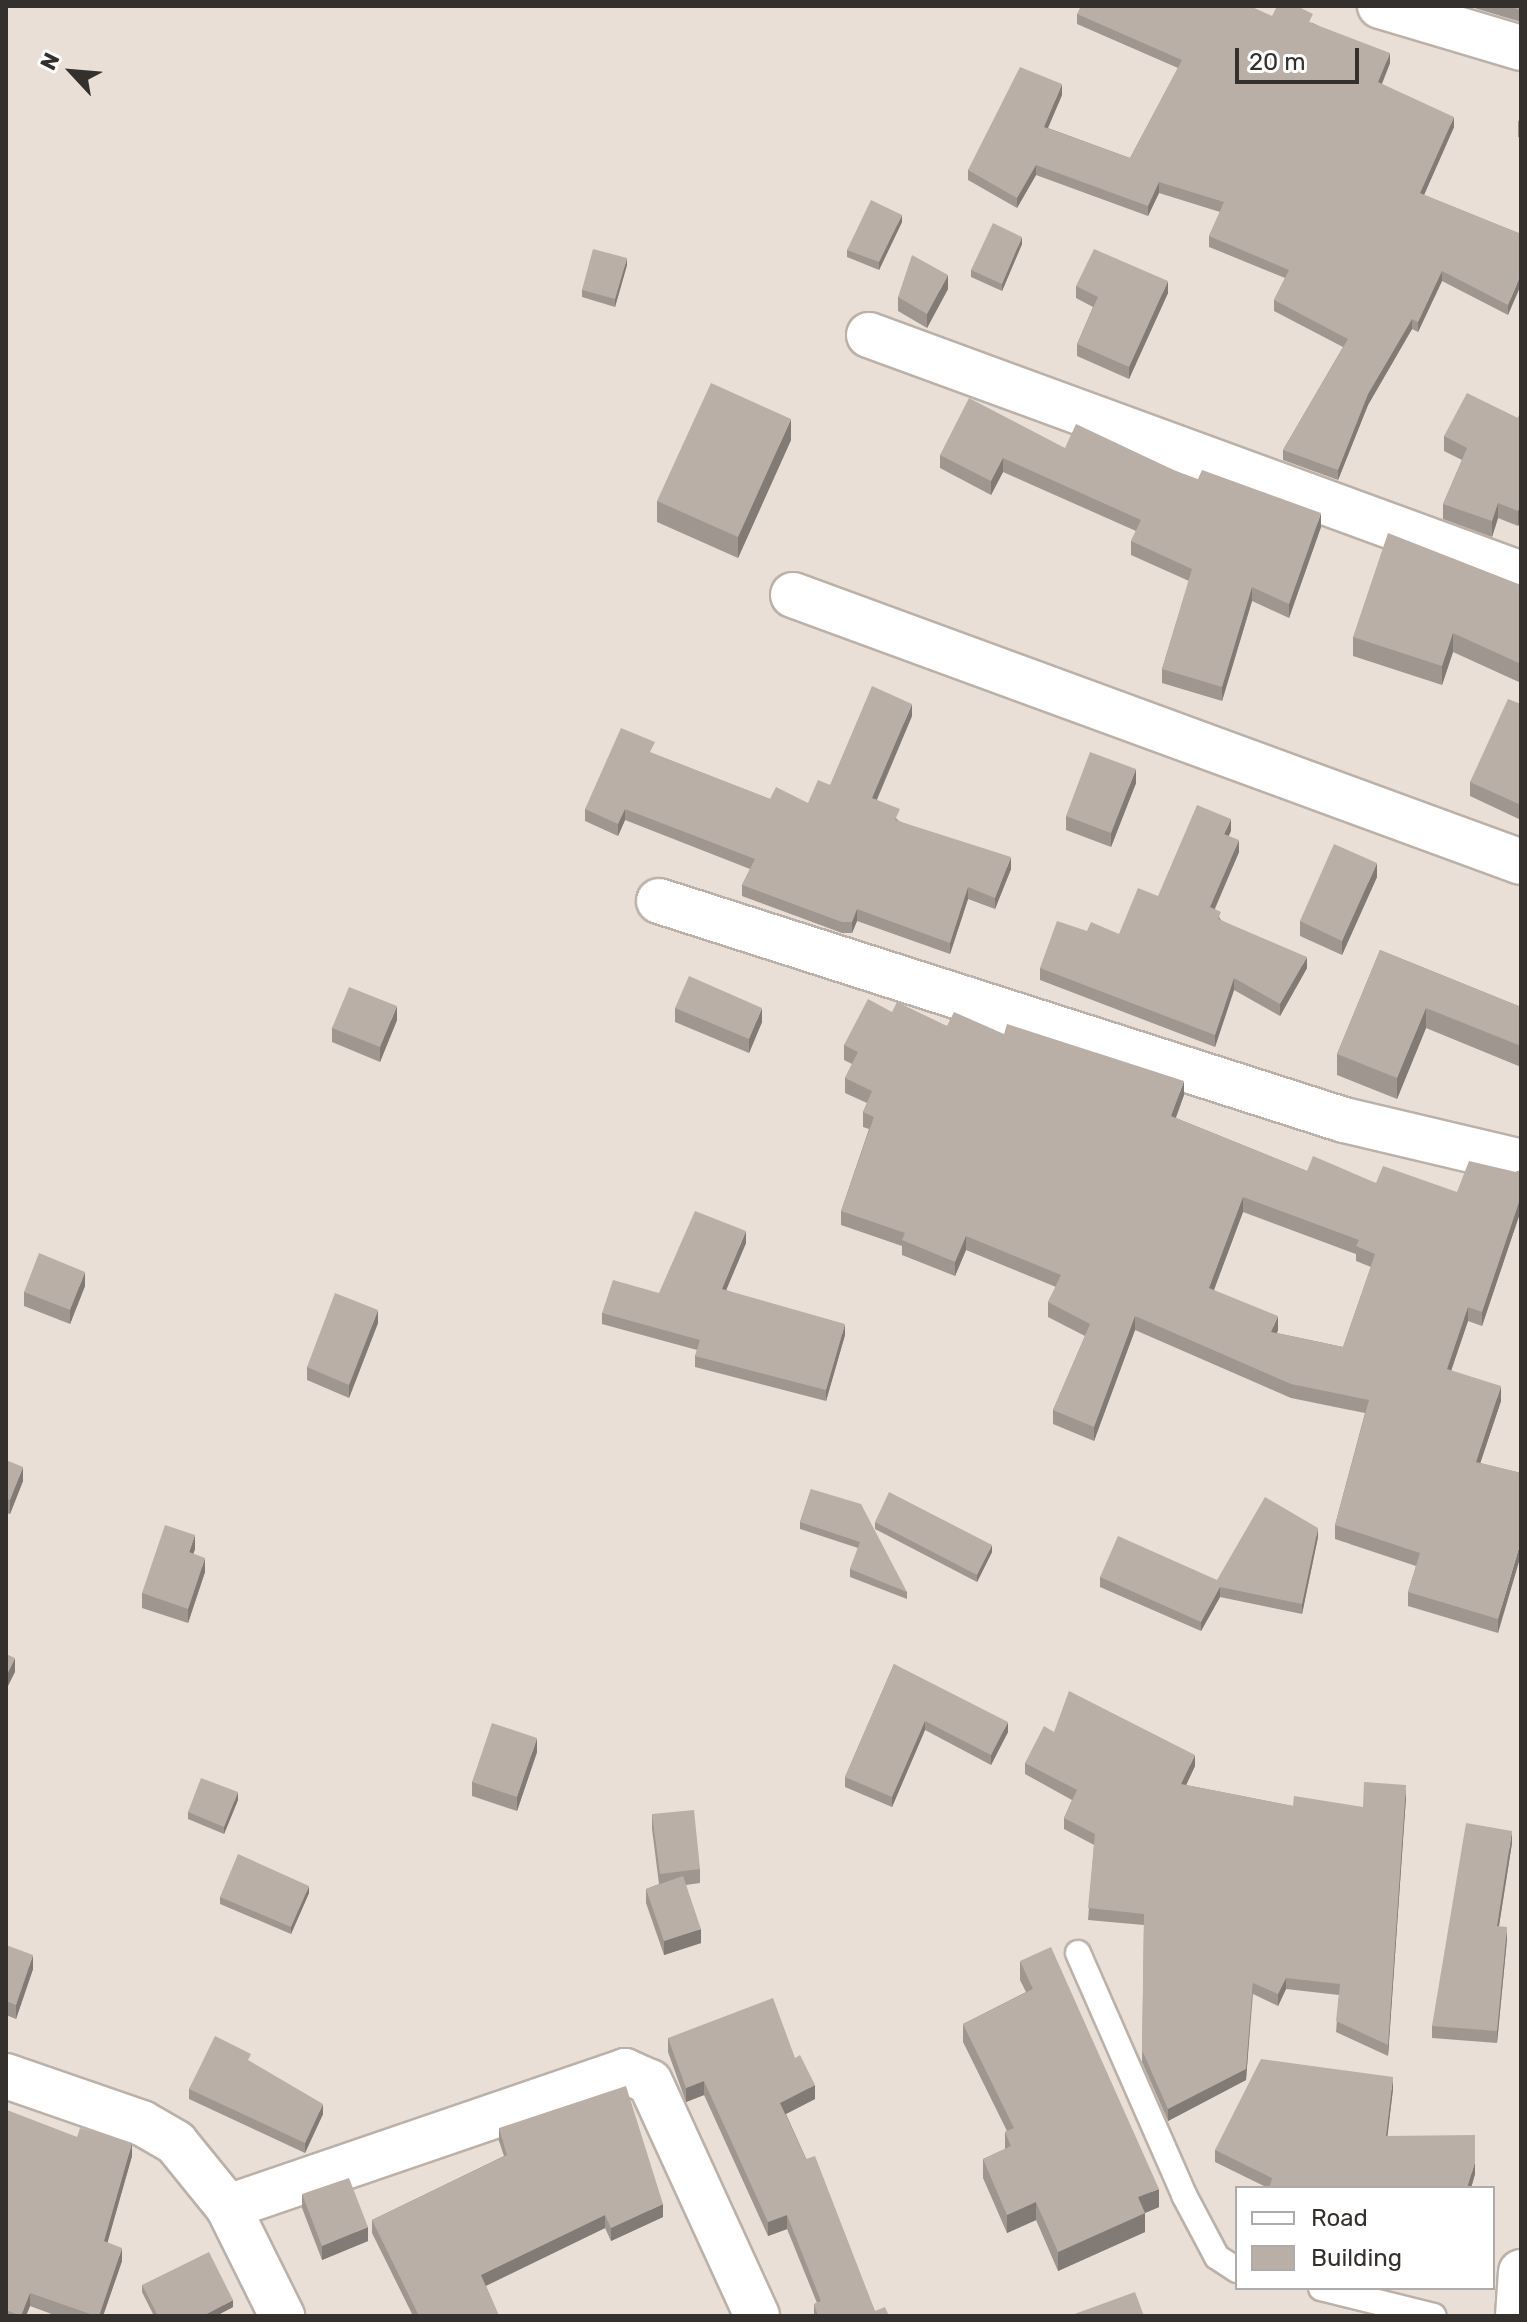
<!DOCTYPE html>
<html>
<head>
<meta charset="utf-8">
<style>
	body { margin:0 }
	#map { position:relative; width:1527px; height:2322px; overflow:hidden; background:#eadfd6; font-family:Rubik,sans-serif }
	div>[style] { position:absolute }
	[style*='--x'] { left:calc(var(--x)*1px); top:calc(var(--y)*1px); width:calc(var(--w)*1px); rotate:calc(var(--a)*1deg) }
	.roads { filter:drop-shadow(2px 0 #bbb1a8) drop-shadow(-2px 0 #bbb1a8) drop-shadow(0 2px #bbb1a8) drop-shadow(0 -2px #bbb1a8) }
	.service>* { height:24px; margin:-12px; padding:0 12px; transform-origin:12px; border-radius:12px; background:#fff }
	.minor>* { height:44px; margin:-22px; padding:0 22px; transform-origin:22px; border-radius:22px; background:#fff }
	.wall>* { inset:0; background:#a09690 }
	.shaded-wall>* { inset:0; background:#827a75 }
	.building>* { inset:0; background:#baafa7 }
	span { translate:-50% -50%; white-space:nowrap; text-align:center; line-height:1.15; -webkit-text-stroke:7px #fff; paint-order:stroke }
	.frame { position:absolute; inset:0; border:8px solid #34302d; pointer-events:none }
	.legend { position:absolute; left:1235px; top:2186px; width:260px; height:104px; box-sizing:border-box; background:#fff; border:2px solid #aeacab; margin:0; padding:10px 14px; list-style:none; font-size:24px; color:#34302d }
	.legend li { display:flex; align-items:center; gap:16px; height:40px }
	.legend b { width:40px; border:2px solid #aeacab }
	.north { position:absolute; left:32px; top:32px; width:80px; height:80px; -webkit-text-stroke:6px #fff; paint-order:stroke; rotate:296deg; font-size:22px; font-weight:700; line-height:32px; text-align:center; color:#34302d }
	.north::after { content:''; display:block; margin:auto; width:28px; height:36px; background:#34302d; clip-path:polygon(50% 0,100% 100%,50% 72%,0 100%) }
	.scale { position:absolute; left:1235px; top:48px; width:124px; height:36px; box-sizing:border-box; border:4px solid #34302d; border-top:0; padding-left:10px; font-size:24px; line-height:28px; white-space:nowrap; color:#34302d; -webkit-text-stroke:6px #fff; paint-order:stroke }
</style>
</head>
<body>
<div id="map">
	<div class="roads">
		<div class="service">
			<i style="--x:1078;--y:1953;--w:264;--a:66.3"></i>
			<i style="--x:1184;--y:2195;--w:70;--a:62"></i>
			<i style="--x:1217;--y:2257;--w:24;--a:33"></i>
			<i style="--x:1321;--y:2288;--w:116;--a:13.9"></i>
		</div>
		<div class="minor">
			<i style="--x:1380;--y:6;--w:147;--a:16.6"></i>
			<i style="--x:869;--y:335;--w:694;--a:20.13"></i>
			<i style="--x:793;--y:595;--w:775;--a:20.14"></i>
			<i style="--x:659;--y:901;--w:719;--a:17.73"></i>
			<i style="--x:1344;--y:1120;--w:182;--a:13.3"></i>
			<i style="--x:6;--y:2076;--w:144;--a:19.1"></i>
			<i style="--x:142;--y:2123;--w:39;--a:30"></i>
			<i style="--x:176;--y:2143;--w:82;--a:50.9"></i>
			<i style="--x:228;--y:2207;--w:122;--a:63.6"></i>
			<i style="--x:228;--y:2207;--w:420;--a:-18.9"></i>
			<i style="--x:625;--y:2071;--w:27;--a:24"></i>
			<i style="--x:650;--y:2082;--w:257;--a:65.4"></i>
			<i style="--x:1518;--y:2316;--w:44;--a:-86.1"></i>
		</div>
	</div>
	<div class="wall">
		<i style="clip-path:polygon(1468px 6px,1521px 6px,1521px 22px)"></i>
		<i style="clip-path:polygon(1077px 14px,1272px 16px,1313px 23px,1390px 63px,1382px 84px,1454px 127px,1424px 195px,1521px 234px,1508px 315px,1442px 281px,1418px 332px,1412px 329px,1368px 405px,1338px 480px,1283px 460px,1283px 450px,1343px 347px,1274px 311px,1274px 300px,1285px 278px,1209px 247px,1209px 236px,1220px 212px,1159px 193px,1148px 216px,1036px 175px,1017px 208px,968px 180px,968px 170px,1062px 95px,1048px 128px,1130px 158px,1178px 68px,1077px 24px)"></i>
		<i style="clip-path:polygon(1521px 115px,1521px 138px,1518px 137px,1518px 122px)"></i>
		<i style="clip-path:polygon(1521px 140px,1521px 159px,1519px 158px,1519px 143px)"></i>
		<i style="clip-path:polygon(902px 222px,879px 270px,847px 257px,847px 250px)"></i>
		<i style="clip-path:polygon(1022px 244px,1002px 291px,971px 277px,971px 270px)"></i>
		<i style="clip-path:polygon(627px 265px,615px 307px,582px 297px,582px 290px)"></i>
		<i style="clip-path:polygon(1076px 286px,1168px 293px,1129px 379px,1077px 356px,1077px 344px,1093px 307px,1076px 298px)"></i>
		<i style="clip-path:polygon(948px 289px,927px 328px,898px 311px,898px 297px)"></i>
		<i style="clip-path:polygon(1521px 410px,1521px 520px,1518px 526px,1498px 518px,1492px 537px,1443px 519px,1443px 504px,1462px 460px,1444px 451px,1444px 436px,1518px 418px)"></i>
		<i style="clip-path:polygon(791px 440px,738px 558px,657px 522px,657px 501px)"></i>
		<i style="clip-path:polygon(1065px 448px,1197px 481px,1321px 527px,1289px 618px,1252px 601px,1222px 701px,1162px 683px,1162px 669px,1189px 581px,1131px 555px,1131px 541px,1136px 531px,1003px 472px,991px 495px,940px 468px,940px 455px)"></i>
		<i style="clip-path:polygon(1521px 585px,1521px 683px,1453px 652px,1442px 685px,1353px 656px,1353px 637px)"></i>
		<i style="clip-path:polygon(1521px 704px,1521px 820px,1470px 796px,1470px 782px)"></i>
		<i style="clip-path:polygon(912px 716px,877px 800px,899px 821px,1011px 869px,995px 909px,968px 899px,950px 954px,857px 921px,852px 933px,842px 933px,742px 896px,742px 885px,750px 869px,625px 820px,618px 836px,585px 821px,585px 809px,654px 754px,770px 799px,808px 803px)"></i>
		<i style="clip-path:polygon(1136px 783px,1111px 847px,1066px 830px,1066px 816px)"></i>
		<i style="clip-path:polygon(1231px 831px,1228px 836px,1239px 852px,1215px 909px,1221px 920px,1307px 968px,1280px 1016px,1234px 990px,1215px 1047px,1040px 980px,1040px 968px,1087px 931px,1119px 934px,1158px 896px)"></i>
		<i style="clip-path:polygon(1377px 877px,1342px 955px,1300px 936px,1300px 921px)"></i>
		<i style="clip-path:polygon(1380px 950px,1521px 1007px,1521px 1067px,1426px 1028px,1397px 1099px,1337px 1075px,1337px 1054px)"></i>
		<i style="clip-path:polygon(675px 1008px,762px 1022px,749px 1053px,675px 1022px)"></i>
		<i style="clip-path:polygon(evenodd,892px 1012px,947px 1026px,1004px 1034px,1184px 1095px,1176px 1118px,1307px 1171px,1376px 1183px,1457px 1192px,1521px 1170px,1521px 1217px,1519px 1216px,1482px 1326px,1468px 1321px,1451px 1370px,1501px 1401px,1480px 1463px,1521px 1473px,1498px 1633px,1408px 1606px,1408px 1592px,1416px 1566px,1335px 1539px,1335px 1525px,1365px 1413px,1291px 1398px,1135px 1330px,1094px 1441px,1053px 1424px,1053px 1410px,1085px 1336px,1048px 1317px,1048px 1302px,1056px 1287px,966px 1250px,955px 1276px,902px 1255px,902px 1246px,841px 1225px,841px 1211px,869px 1129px,863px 1127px,863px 1112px,867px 1103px,845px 1093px,845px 1078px,852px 1064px,844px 1060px,844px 1045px,892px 1012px,1243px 1212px,1356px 1254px,1356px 1261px,1371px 1267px,1343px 1347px,1277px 1333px,1278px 1330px,1214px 1290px,1243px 1212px)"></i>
		<i style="clip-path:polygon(397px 1020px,380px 1062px,332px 1042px,332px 1028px)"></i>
		<i style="clip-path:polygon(746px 1243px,726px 1290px,845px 1335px,826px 1401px,695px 1367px,695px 1356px,697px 1350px,602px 1324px,602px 1313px,659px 1293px)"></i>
		<i style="clip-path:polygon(85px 1286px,70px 1324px,24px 1306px,24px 1292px)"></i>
		<i style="clip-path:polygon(378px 1323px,349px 1398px,307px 1380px,307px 1367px)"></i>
		<i style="clip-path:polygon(6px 1460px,23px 1481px,10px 1514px,6px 1513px)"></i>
		<i style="clip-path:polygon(811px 1489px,907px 1592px,907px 1599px,850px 1577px,850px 1569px,858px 1548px,800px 1529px,800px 1522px)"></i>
		<i style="clip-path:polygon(875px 1522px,992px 1552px,977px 1582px,875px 1529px)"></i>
		<i style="clip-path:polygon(1318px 1537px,1302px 1614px,1220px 1597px,1201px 1631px,1100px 1587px,1100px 1577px,1217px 1580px)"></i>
		<i style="clip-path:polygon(195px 1549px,193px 1554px,205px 1572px,188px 1623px,142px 1608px,142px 1593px)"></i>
		<i style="clip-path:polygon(894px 1664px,1008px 1732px,991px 1765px,925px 1730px,892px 1807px,845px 1787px,845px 1777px)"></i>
		<i style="clip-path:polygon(1054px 1732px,1195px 1766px,1186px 1785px,1293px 1806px,1363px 1807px,1406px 1797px,1388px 2056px,1336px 2032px,1339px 1995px,1286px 1989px,1278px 2006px,1253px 1994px,1246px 2080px,1168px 2121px,1142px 2062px,1144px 1925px,1088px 1920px,1094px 1845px,1064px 1829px,1064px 1818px,1072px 1800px,1025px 1774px,1025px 1763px)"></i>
		<i style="clip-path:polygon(537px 1752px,517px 1811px,472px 1796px,472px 1782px)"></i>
		<i style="clip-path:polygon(238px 1800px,224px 1834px,188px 1819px,188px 1812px)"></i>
		<i style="clip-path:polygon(652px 1814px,700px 1869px,700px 1883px,686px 1885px,701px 1943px,664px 1955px,646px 1903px,646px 1889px,659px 1884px,652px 1829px)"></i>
		<i style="clip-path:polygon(1512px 1843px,1499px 1926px,1507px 1939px,1497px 2043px,1432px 2038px,1432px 2026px)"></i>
		<i style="clip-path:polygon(309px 1893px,291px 1934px,220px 1904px,220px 1897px)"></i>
		<i style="clip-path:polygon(6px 1945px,33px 1969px,16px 2019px,6px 2015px)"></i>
		<i style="clip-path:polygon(1020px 1961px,1159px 2207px,1145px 2213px,1145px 2232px,1058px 2271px,1036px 2220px,1007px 2233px,983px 2178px,983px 2159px,1005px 2149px,1005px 2132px,1007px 2131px,963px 2042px,963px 2024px,1026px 1992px,1020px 1980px)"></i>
		<i style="clip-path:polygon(668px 2038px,795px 2058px,815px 2099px,786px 2114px,875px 2311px,889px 2316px,814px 2316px,814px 2304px,817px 2303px,787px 2229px,768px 2236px,704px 2095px,686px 2102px,668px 2052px)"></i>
		<i style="clip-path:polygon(251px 2062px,323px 2114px,305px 2153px,189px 2099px,189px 2089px)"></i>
		<i style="clip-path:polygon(1393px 2089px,1387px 2136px,1475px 2174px,1471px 2188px,1268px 2188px,1215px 2162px,1215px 2150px)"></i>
		<i style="clip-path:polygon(6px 2113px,132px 2156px,107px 2243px,122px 2261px,103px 2316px,57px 2316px,30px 2306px,26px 2316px,6px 2316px)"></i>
		<i style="clip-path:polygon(499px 2128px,663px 2217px,611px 2241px,605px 2228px,486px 2286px,499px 2316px,413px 2316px,372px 2233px,372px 2220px,504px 2156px,499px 2141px)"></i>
		<i style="clip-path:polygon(302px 2194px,368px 2241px,322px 2260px,302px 2208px)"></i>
		<i style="clip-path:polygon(142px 2285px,233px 2307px,216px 2316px,154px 2316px,142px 2292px)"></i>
	</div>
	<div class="shaded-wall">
		<i style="clip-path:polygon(1390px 53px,1390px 63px,1378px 93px,1378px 82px)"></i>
		<i style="clip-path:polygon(1062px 84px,1062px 95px,1044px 137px,1044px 127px)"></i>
		<i style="clip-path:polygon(1454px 117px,1454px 127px,1420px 204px,1420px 193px)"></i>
		<i style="clip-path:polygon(1036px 165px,1036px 175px,1017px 208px,1017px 198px)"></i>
		<i style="clip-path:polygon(1159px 182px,1159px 193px,1148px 216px,1148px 206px)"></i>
		<i style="clip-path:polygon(902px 215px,902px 222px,879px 270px,879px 262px)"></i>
		<i style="clip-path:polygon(1022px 237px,1022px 244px,1002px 291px,1002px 284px)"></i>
		<i style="clip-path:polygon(627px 258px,627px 265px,615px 307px,615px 299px)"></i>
		<i style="clip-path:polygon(1442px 271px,1442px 281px,1418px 332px,1418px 322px)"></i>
		<i style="clip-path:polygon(1521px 274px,1521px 285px,1508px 315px,1508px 305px)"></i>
		<i style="clip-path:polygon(948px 275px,948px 289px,927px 328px,927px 314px)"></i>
		<i style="clip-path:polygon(1168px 281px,1168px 293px,1129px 379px,1129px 367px)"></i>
		<i style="clip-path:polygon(1412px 319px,1412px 329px,1368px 405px,1338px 480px,1338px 470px,1368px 394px)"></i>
		<i style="clip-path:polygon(791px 419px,791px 440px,738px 558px,738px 537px)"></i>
		<i style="clip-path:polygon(1003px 458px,1003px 472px,991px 495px,991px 481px)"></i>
		<i style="clip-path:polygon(1498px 503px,1498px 518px,1492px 537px,1492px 521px)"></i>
		<i style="clip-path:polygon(1521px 504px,1521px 520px,1518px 526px,1518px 511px)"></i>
		<i style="clip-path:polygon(1321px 513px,1321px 527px,1289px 618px,1289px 604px)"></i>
		<i style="clip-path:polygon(1252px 587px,1252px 601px,1222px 701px,1222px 687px)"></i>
		<i style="clip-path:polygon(1453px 633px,1453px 652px,1442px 685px,1442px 666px)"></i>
		<i style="clip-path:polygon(912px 704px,912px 716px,872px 810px,872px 798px)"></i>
		<i style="clip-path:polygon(1136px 769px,1136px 783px,1111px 847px,1111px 833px)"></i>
		<i style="clip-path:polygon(625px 809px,625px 820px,618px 836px,618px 824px)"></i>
		<i style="clip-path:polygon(1231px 819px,1231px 831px,1224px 846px,1224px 834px)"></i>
		<i style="clip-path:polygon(1239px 840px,1239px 852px,1210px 919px,1210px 907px)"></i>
		<i style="clip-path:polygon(1011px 857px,1011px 869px,995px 909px,995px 898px)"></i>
		<i style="clip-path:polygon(1377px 863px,1377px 877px,1342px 955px,1342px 941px)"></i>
		<i style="clip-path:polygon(968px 887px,968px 899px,950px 954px,950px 943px)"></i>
		<i style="clip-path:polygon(857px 909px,857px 921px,852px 933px,852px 922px)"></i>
		<i style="clip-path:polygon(1307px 957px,1307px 968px,1280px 1016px,1280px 1004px)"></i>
		<i style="clip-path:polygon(1234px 978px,1234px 990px,1215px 1047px,1215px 1035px)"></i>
		<i style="clip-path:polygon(397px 1006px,397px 1020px,380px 1062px,380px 1047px)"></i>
		<i style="clip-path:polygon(762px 1008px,762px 1022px,749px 1053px,749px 1039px)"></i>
		<i style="clip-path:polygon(1426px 1008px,1426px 1028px,1397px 1099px,1397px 1078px)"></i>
		<i style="clip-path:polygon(1184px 1081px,1184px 1095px,1171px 1130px,1171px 1116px)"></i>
		<i style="clip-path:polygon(1243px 1197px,1243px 1212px,1209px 1303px,1209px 1288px)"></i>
		<i style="clip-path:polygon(1519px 1202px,1519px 1216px,1482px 1326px,1482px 1312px)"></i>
		<i style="clip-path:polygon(746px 1231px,746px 1243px,722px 1300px,722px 1289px)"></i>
		<i style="clip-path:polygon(966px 1236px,966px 1250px,955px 1276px,955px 1262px)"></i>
		<i style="clip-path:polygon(85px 1272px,85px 1286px,70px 1324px,70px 1310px)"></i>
		<i style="clip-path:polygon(1468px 1307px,1468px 1321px,1447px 1383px,1447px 1369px)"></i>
		<i style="clip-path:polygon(378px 1310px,378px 1323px,349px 1398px,349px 1385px)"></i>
		<i style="clip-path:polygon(1135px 1316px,1135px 1330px,1094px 1441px,1094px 1427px)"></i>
		<i style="clip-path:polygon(1278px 1316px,1278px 1330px,1271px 1346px,1271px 1332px)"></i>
		<i style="clip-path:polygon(845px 1324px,845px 1335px,826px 1401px,826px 1390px)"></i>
		<i style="clip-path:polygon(1501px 1386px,1501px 1401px,1476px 1476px,1476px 1462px)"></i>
		<i style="clip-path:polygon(23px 1467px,23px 1481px,10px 1514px,10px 1500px)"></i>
		<i style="clip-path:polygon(1318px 1528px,1318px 1537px,1302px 1614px,1302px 1604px)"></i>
		<i style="clip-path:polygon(195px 1535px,195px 1549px,189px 1566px,189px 1552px)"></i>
		<i style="clip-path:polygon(1521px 1541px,1521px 1555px,1498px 1633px,1498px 1619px)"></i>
		<i style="clip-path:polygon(992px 1545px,992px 1552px,977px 1582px,977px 1575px)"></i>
		<i style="clip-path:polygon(205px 1558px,205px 1572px,188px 1623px,188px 1609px)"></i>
		<i style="clip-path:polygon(1220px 1587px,1220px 1597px,1201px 1631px,1201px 1622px)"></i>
		<i style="clip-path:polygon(15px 1658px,15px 1672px,6px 1690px,6px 1676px)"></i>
		<i style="clip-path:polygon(925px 1721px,925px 1730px,892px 1807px,892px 1797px)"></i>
		<i style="clip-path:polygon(1008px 1722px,1008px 1732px,991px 1765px,991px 1755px)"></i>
		<i style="clip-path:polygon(537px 1738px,537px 1752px,517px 1811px,517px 1797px)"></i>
		<i style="clip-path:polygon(1195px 1755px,1195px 1766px,1181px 1796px,1181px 1784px)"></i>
		<i style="clip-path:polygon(1406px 1785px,1406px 1797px,1388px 2056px,1388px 2045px)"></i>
		<i style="clip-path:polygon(238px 1792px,238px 1800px,224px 1834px,224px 1827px)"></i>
		<i style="clip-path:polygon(1512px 1831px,1512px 1843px,1497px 1938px,1497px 1926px)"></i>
		<i style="clip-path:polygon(309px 1886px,309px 1893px,291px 1934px,291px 1927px)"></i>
		<i style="clip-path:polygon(1507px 1927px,1507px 1939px,1497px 2043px,1497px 2031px)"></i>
		<i style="clip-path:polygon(701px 1929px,701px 1943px,664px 1955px,664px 1941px)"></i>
		<i style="clip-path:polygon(33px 1955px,33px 1969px,16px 2019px,16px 2005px)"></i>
		<i style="clip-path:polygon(1286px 1978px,1286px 1989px,1278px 2006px,1278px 1994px)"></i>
		<i style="clip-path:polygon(1253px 1983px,1246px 2080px,1168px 2121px,1168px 2109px)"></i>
		<i style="clip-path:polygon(1393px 2077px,1393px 2089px,1386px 2149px,1386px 2136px)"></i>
		<i style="clip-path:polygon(704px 2081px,704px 2095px,686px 2102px,686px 2088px)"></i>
		<i style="clip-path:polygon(815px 2085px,815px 2099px,780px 2117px,780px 2103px)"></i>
		<i style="clip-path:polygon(323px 2104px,323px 2114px,305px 2153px,305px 2143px)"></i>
		<i style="clip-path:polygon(132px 2143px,132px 2156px,104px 2255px,104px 2241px)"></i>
		<i style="clip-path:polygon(1475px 2162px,1475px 2174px,1471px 2188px,1467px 2188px)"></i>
		<i style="clip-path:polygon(1159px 2189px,1159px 2207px,1138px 2216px,1138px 2197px)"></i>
		<i style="clip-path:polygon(1036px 2202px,1036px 2220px,1007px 2233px,1007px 2215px)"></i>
		<i style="clip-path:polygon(663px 2204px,663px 2217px,611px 2241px,611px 2228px)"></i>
		<i style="clip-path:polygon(1145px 2213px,1145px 2232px,1058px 2271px,1058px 2252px)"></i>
		<i style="clip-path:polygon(605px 2215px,605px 2228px,481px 2288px,481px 2275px)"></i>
		<i style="clip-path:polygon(787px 2215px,787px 2229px,768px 2236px,768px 2222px)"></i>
		<i style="clip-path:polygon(368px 2227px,368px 2241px,322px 2260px,322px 2246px)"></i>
		<i style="clip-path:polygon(122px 2248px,122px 2261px,103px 2316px,99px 2316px)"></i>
		<i style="clip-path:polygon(30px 2293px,30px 2306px,26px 2316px,21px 2316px)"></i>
		<i style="clip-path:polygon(233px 2300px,233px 2307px,216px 2316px,203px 2316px)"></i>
	</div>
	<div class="building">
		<i style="clip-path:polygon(1081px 6px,1250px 6px,1272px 16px,1277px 6px,1297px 6px,1313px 14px,1309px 22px,1390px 53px,1378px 82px,1454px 117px,1420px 193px,1521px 234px,1521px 274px,1508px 305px,1442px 271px,1418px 322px,1412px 319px,1368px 394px,1338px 470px,1283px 450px,1348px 339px,1274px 300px,1289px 270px,1209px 236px,1224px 202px,1159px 182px,1148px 206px,1036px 165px,1017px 198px,968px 170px,1020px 67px,1062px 84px,1044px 127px,1130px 158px,1182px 60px,1077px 14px)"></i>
		<i style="clip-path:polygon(1506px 6px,1521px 6px,1521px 10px)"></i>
		<i style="clip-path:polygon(871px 200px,902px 215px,879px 262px,847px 250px)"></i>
		<i style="clip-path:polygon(993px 223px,1022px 237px,1002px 284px,971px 270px)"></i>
		<i style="clip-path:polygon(593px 249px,627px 258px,615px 299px,582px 290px)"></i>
		<i style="clip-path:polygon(1094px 249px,1168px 281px,1129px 367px,1077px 344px,1098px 297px,1076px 286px)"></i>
		<i style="clip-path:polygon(912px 255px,948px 275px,927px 314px,898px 297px)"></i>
		<i style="clip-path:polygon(711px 383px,791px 419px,738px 537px,657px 501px)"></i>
		<i style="clip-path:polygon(1467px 393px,1518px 418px,1521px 410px,1521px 504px,1518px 511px,1498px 503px,1492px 521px,1443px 504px,1467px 448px,1444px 436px)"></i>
		<i style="clip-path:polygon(969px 398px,1065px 448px,1076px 424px,1197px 481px,1202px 470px,1321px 513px,1289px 604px,1252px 587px,1222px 687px,1162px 669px,1192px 569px,1131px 541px,1141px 520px,1003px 458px,991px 481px,940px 455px)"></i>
		<i style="clip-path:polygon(1388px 533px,1521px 585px,1521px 664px,1453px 633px,1442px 666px,1353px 637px)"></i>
		<i style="clip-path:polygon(872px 686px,912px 704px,872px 798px,900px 809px,895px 820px,1011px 857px,995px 898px,968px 887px,950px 943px,857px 909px,852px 922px,842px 922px,742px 885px,755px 859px,625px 809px,618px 824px,585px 809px,621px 728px,655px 742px,650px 752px,770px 799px,776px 787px,808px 803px,818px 780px,830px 785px)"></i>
		<i style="clip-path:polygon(1508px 699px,1521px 704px,1521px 805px,1470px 782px)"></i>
		<i style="clip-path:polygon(1090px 752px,1136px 769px,1111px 833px,1066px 816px)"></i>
		<i style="clip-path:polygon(1197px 805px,1231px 819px,1224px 834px,1239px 840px,1210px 907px,1221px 912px,1218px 919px,1307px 957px,1280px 1004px,1234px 978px,1215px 1035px,1040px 968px,1057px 921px,1087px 931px,1091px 922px,1119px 934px,1138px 888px,1158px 896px)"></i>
		<i style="clip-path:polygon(1334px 844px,1377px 863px,1342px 941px,1300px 921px)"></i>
		<i style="clip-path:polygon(1380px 950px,1521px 1007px,1521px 1046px,1426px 1008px,1397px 1078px,1337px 1054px)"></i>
		<i style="clip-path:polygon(689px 976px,762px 1008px,749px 1039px,675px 1008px)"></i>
		<i style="clip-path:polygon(349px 987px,397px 1006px,380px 1047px,332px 1028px)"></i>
		<i style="clip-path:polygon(evenodd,868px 999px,892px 1012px,897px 1002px,947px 1026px,954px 1012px,1004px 1034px,1007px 1024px,1184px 1081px,1171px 1116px,1307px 1171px,1313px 1156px,1376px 1183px,1383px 1166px,1457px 1192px,1469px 1161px,1516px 1172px,1521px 1170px,1521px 1203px,1519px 1202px,1482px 1312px,1468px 1307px,1447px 1369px,1501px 1386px,1476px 1462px,1521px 1473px,1521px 1541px,1498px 1619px,1408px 1592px,1420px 1553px,1335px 1525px,1369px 1400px,1291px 1384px,1135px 1316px,1094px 1427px,1053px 1410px,1090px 1324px,1048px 1302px,1061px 1275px,966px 1236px,955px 1262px,902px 1240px,905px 1233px,841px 1211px,874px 1117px,863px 1112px,872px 1091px,845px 1078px,858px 1052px,844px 1045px,868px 999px,1243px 1197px,1359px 1240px,1356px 1246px,1375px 1254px,1343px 1347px,1271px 1332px,1278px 1316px,1209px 1288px,1243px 1197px)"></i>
		<i style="clip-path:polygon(695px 1211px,746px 1231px,722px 1289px,845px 1324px,826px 1390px,695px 1356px,700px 1340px,602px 1313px,613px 1280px,659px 1293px)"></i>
		<i style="clip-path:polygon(39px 1253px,85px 1272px,70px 1310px,24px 1292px)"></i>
		<i style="clip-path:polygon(335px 1293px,378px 1310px,349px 1385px,307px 1367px)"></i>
		<i style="clip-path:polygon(6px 1460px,23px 1467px,10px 1500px,6px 1499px)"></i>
		<i style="clip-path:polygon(811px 1489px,861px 1504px,907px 1592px,850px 1569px,860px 1542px,800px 1522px)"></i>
		<i style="clip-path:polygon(889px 1492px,992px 1545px,977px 1575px,875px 1522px)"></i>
		<i style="clip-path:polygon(1265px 1497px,1318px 1528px,1302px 1604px,1220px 1587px,1201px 1622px,1100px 1577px,1118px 1536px,1217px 1580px)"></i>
		<i style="clip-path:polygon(165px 1525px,195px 1535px,189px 1552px,205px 1558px,188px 1609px,142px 1593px)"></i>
		<i style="clip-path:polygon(6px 1654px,15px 1658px,6px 1676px)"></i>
		<i style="clip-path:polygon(894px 1664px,1008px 1722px,991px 1755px,925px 1721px,892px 1797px,845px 1777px)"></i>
		<i style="clip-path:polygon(1069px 1691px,1195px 1755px,1181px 1784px,1293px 1806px,1294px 1796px,1363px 1807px,1364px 1782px,1406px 1785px,1388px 2045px,1336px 2021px,1340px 1984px,1286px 1978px,1278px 1994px,1253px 1983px,1246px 2069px,1168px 2109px,1142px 2050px,1144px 1914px,1088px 1908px,1095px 1834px,1064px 1818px,1077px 1790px,1025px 1763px,1044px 1726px,1054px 1732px)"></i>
		<i style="clip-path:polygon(492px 1723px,537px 1738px,517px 1797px,472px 1782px)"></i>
		<i style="clip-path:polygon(201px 1778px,238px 1792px,224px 1827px,188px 1812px)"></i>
		<i style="clip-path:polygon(694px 1810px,700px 1869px,660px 1874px,652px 1814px)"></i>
		<i style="clip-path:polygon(1466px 1823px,1512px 1831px,1497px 1926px,1507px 1927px,1497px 2031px,1432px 2026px)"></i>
		<i style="clip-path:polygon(238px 1854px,309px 1886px,291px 1927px,220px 1897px)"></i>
		<i style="clip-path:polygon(683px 1876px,701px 1929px,664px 1941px,646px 1889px)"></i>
		<i style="clip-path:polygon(6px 1945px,33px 1955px,16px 2005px,6px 2001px)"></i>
		<i style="clip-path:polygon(1051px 1947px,1159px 2189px,1138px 2197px,1145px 2213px,1058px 2252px,1036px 2202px,1007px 2215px,983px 2159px,1011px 2146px,1005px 2132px,1014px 2128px,963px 2024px,1033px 1989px,1020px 1961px)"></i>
		<i style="clip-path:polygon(773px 1998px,795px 2058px,800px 2055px,815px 2085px,780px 2103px,806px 2159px,815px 2156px,875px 2311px,885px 2307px,889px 2316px,818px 2316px,814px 2304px,821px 2301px,787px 2215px,768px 2222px,704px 2081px,686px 2088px,668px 2038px)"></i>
		<i style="clip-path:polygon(215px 2036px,251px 2054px,248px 2060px,323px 2104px,305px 2143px,189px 2089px)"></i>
		<i style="clip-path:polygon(1261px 2059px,1393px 2077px,1386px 2136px,1475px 2135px,1475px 2162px,1467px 2188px,1277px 2188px,1270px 2186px,1272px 2178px,1215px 2150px)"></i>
		<i style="clip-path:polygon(626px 2086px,663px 2204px,611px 2228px,605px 2215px,481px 2275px,499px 2316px,419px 2316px,372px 2220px,507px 2155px,499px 2128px)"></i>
		<i style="clip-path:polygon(7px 2110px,77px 2137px,80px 2128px,132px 2143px,104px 2241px,122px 2248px,99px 2316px,96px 2316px,30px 2293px,21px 2316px,6px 2310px)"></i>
		<i style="clip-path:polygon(349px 2178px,368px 2227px,322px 2246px,302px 2194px)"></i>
		<i style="clip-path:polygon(209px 2252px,233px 2300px,203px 2316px,158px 2316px,142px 2285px)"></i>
		<i style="clip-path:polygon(1135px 2292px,1144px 2316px,1069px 2316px)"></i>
	</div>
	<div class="frame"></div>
	<ul class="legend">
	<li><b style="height:10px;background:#fff"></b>Road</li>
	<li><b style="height:22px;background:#baafa7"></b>Building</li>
	</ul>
	<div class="north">N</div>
	<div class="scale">20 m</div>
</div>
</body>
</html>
